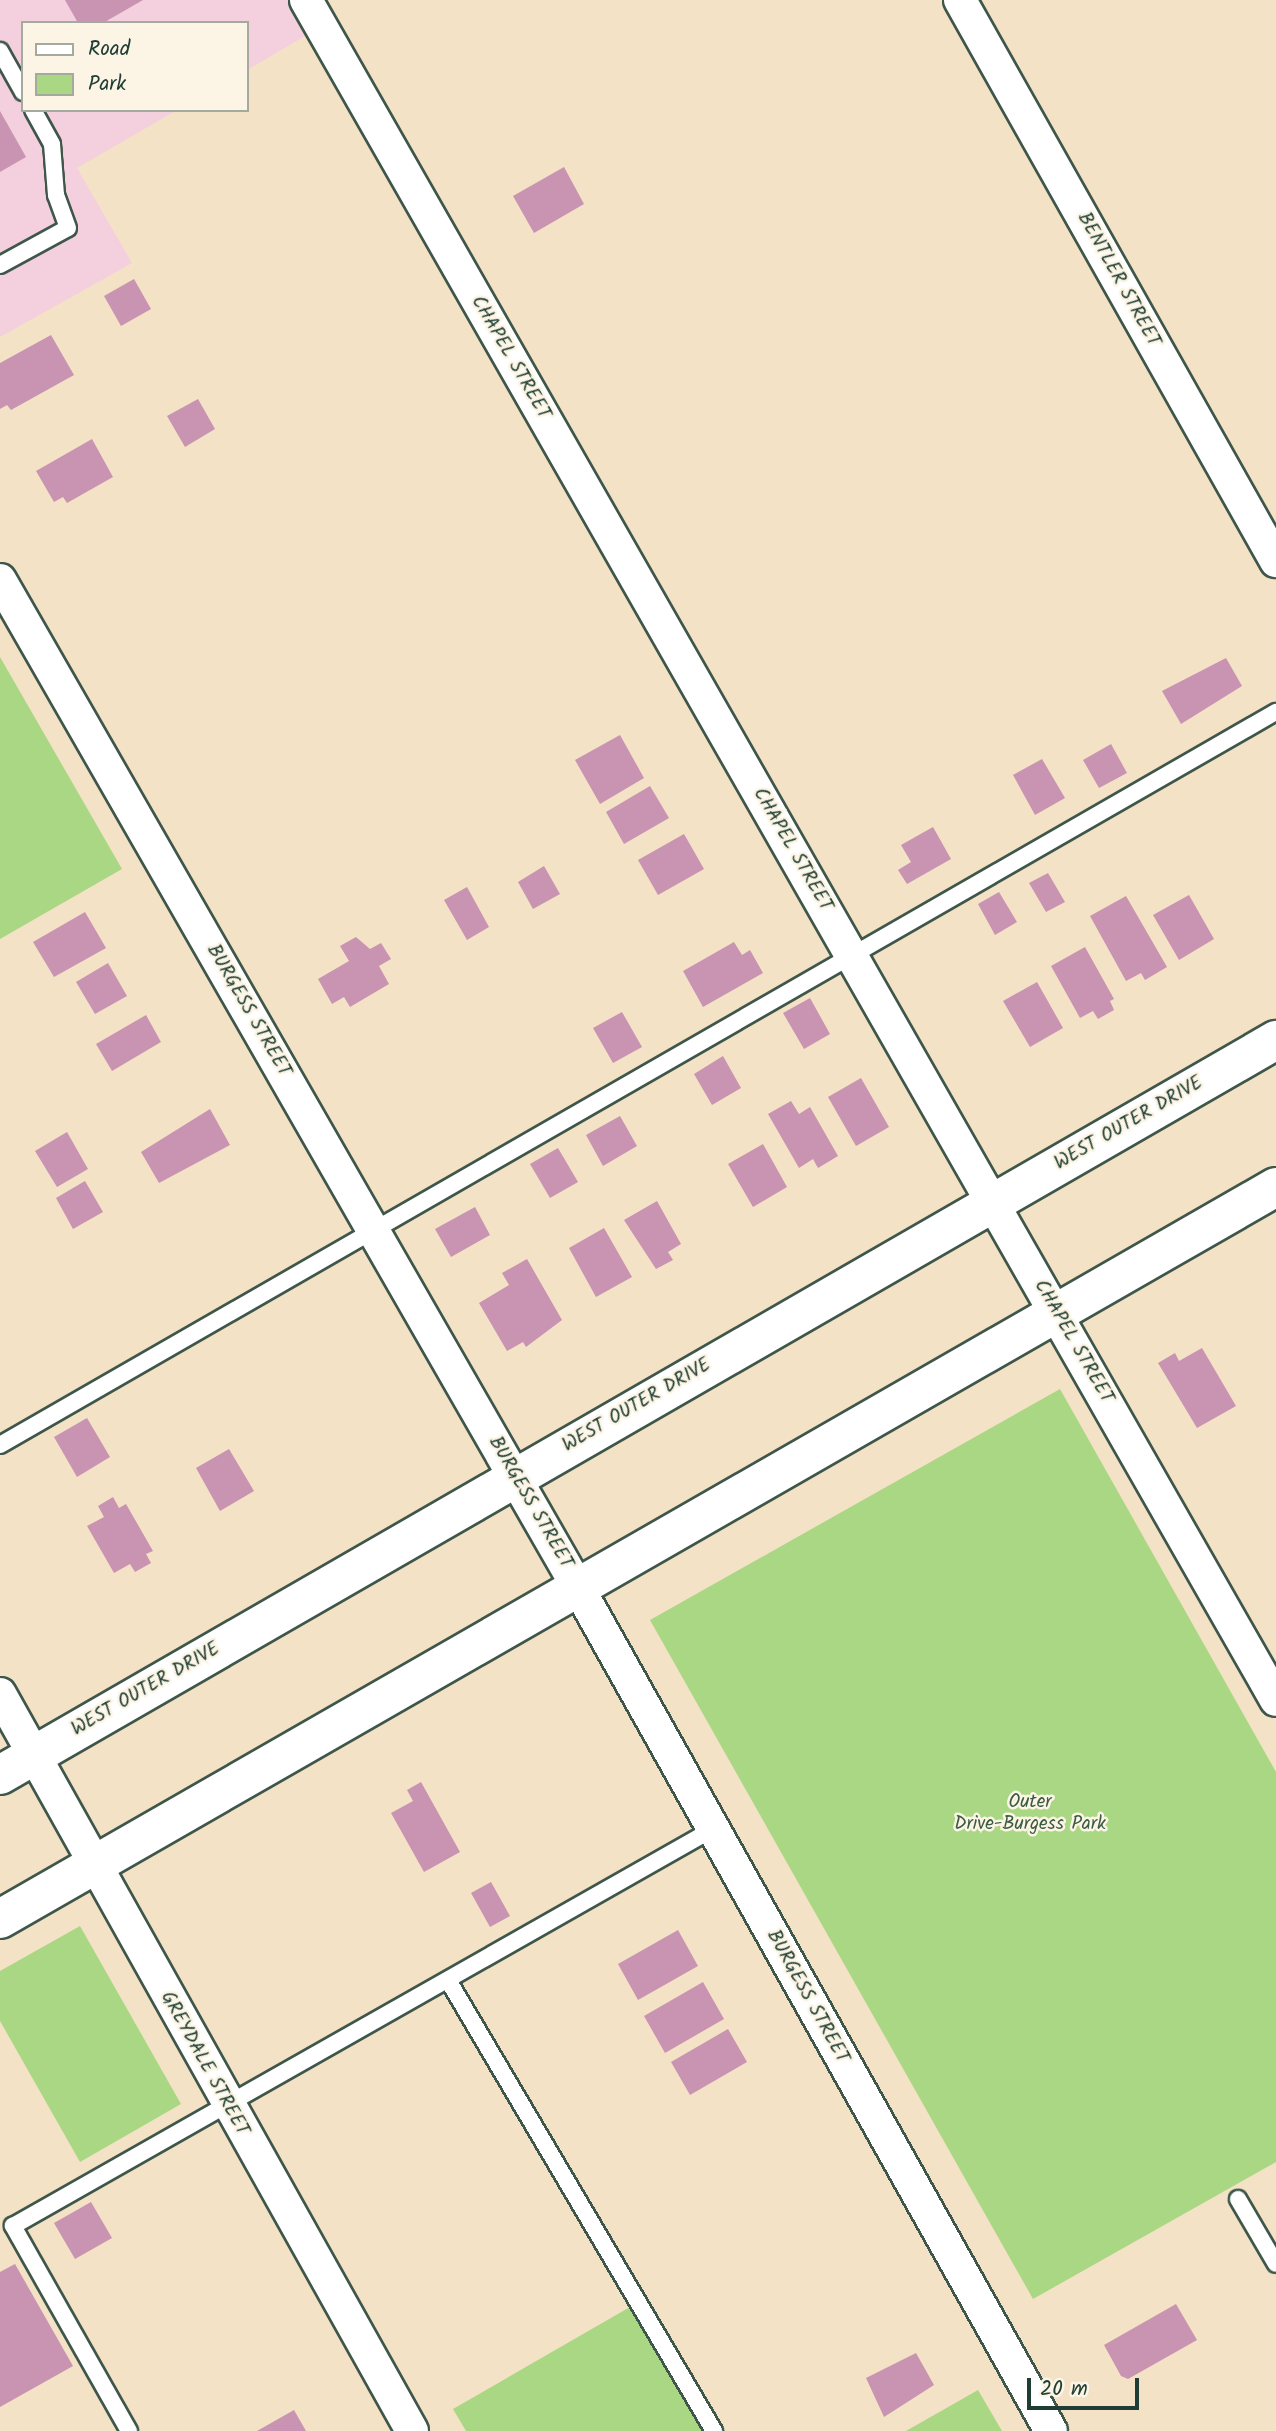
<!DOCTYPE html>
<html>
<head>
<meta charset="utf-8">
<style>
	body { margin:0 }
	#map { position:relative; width:1276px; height:2431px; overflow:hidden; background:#f3e2c5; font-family:Kalam,sans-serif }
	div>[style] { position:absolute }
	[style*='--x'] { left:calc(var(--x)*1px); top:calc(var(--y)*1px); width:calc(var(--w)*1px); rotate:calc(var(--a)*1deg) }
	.built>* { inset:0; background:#f4cfde }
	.green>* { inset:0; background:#aad784 }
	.building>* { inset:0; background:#c993b2 }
	.roads { filter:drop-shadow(2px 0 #3f564a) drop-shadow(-2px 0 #3f564a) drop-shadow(0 2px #3f564a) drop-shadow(0 -2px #3f564a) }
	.service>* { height:16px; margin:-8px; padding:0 8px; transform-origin:8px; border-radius:8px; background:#fff }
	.minor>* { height:32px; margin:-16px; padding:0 16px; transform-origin:16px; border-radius:16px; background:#fff }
	.secondary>* { height:38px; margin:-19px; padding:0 19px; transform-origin:19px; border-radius:19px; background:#fff }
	span { translate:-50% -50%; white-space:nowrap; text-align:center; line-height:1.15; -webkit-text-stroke:5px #fcf5e5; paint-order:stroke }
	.street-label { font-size:19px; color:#1f3d34 }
	.park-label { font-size:19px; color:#3b5c44 }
	.legend { position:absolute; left:21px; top:21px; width:228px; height:91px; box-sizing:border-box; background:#fcf5e5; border:2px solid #a4ab9e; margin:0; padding:9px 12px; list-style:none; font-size:21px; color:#1f3d34 }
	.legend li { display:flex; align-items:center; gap:14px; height:35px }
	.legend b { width:35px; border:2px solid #a4ab9e }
	.scale { position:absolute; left:1027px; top:2378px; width:112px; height:32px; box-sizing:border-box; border:4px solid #1f3d34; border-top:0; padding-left:9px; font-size:21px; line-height:24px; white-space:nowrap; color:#1f3d34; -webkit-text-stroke:5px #fcf5e5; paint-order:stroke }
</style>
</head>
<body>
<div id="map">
	<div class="built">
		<i style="clip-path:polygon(0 0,298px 0,315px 30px,247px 70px,247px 23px,23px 23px,23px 110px,177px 110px,77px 168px,132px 263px,0 337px)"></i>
	</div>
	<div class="green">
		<i style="clip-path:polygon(0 657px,122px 869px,0 939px)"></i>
		<i style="clip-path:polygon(1060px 1389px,1276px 1772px,1276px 2162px,1033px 2299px,650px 1620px)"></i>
		<i style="clip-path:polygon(80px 1926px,181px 2104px,80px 2162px,0 2021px,0 1971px)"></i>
		<i style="clip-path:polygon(630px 2307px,703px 2431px,466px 2431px,453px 2409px)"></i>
		<i style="clip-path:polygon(978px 2390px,1002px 2431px,906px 2431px)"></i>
	</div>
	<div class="building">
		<i style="clip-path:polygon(65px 0,143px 0,103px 23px,78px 23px)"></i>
		<i style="clip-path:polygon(0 111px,26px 157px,0 172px)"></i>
		<i style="clip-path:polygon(564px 167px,584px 204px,534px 233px,513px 196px)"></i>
		<i style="clip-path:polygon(134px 279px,151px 309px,121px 326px,104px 296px)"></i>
		<i style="clip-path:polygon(51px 335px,74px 375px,11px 410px,7px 405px,0 409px,0 363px)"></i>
		<i style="clip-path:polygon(198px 399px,215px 429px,185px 447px,167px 416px)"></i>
		<i style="clip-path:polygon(92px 439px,113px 477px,67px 503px,63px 497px,54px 502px,36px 471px)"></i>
		<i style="clip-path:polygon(1226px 658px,1242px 686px,1181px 724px,1162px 691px)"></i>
		<i style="clip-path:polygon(620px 735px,644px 778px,600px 804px,575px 760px)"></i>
		<i style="clip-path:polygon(1111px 744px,1127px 773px,1099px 788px,1083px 760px)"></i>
		<i style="clip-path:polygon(1042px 759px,1065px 798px,1035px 815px,1013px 775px)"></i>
		<i style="clip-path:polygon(650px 786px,669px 818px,624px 844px,606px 812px)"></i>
		<i style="clip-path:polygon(933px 827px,951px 859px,907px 884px,898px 870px,911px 862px,901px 845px)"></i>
		<i style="clip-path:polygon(684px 834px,704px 869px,658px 895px,638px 860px)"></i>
		<i style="clip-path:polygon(544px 866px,560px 894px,533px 909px,518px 882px)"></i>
		<i style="clip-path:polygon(1048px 873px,1065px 902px,1046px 912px,1029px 883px)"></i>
		<i style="clip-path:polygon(467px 887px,489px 927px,467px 940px,444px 900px)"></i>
		<i style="clip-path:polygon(999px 892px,1017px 922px,995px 935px,978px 904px)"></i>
		<i style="clip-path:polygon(1189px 895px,1214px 939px,1179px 960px,1153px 915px)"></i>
		<i style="clip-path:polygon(1126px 896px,1167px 967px,1145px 980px,1141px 973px,1126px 981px,1090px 916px)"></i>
		<i style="clip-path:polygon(85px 912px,106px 948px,54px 977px,33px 942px)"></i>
		<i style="clip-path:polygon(356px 937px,370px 949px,381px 943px,391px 959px,379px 966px,389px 984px,350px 1007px,344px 997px,332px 1004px,318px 979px,349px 961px,340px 946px)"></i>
		<i style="clip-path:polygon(734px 942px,742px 955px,750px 950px,763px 973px,703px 1007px,683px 971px)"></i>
		<i style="clip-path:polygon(1085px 947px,1114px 999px,1110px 1001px,1114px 1010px,1098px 1019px,1093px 1011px,1080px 1018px,1051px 966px)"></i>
		<i style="clip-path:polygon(108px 963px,127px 996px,95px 1014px,76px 982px)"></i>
		<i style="clip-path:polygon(1037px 982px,1063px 1028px,1030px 1047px,1003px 1001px)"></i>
		<i style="clip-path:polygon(810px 998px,830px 1034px,804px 1049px,783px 1013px)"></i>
		<i style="clip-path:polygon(622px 1012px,642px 1047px,613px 1063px,593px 1028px)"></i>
		<i style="clip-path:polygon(146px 1015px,161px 1042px,112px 1071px,96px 1044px)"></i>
		<i style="clip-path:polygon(723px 1056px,741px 1088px,712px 1105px,694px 1074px)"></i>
		<i style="clip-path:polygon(861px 1078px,889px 1127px,856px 1146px,828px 1097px)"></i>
		<i style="clip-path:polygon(791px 1101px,799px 1114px,810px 1107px,838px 1156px,818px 1168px,813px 1159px,799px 1168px,768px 1114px)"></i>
		<i style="clip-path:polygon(210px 1109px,230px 1145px,159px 1183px,141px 1152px)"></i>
		<i style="clip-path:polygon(620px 1116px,637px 1146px,603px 1166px,586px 1135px)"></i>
		<i style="clip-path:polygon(67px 1132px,88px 1169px,57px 1187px,35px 1151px)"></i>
		<i style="clip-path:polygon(763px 1144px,787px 1187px,753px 1207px,728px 1164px)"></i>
		<i style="clip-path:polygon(558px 1148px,578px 1182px,550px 1198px,530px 1164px)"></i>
		<i style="clip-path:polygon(85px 1181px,103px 1212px,73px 1229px,56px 1198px)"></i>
		<i style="clip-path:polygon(657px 1201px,681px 1244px,668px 1252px,673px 1260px,656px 1269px,624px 1220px)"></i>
		<i style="clip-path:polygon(475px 1207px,490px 1235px,451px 1257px,435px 1229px)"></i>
		<i style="clip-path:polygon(604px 1228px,632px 1277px,596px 1297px,569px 1248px)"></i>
		<i style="clip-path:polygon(527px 1259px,562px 1320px,526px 1347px,523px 1342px,507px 1351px,479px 1303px,509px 1285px,502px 1273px)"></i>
		<i style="clip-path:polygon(1202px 1348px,1236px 1406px,1197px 1428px,1158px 1363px,1175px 1353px,1179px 1361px)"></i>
		<i style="clip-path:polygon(87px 1418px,110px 1457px,77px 1477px,54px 1437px)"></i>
		<i style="clip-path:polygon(229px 1449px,254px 1491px,220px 1511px,196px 1468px)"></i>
		<i style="clip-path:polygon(113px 1497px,119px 1508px,126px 1504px,153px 1551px,146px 1554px,151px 1563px,135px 1572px,130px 1564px,114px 1573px,87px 1526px,104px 1517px,98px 1506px)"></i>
		<i style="clip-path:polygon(421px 1782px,460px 1852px,424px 1872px,391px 1813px,413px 1801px,407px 1790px)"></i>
		<i style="clip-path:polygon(491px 1882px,510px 1916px,490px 1927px,471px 1893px)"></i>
		<i style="clip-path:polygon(678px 1930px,698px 1966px,638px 2000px,618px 1964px)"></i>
		<i style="clip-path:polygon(703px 1982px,724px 2019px,665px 2053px,644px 2016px)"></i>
		<i style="clip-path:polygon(728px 2029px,747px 2062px,690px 2095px,671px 2062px)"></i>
		<i style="clip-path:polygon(91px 2202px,112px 2238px,75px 2259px,54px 2223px)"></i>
		<i style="clip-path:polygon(15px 2264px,73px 2366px,0 2407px,0 2272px)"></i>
		<i style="clip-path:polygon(1176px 2304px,1197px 2340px,1128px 2379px,1121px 2376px,1104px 2345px)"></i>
		<i style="clip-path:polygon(916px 2353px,934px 2385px,884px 2417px,866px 2378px)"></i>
		<i style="clip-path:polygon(294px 2410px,306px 2431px,257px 2431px)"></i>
	</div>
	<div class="roads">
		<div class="service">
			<i style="--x:0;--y:51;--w:47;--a:60.7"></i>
			<i style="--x:0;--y:265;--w:77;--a:-28.6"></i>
			<i style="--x:68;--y:228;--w:35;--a:-110"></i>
			<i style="--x:56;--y:195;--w:51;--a:-94.5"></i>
			<i style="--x:52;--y:144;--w:39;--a:-119"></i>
			<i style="--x:0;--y:1445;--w:1472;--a:-29.88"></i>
			<i style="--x:448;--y:1980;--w:524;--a:59.47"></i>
			<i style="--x:1238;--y:2199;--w:75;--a:59.7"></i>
			<i style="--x:129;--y:2431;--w:236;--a:-119.5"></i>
			<i style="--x:13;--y:2226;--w:805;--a:-29.56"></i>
		</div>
		<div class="minor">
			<i style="--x:306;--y:0;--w:1957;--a:60.29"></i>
			<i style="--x:960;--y:0;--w:644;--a:60.61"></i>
			<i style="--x:0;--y:580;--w:1157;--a:60.16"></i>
			<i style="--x:576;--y:1584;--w:971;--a:60.72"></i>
			<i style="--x:0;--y:1694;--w:844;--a:60.79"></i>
		</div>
		<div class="secondary">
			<i style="--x:0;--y:1775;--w:1473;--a:-29.94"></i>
			<i style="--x:0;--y:1919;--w:1471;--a:-29.84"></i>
		</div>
	</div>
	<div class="street-label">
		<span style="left:1118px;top:280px;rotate:61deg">BENTLER STREET</span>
		<span style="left:510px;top:358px;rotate:60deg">CHAPEL STREET</span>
		<span style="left:792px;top:850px;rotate:60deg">CHAPEL STREET</span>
		<span style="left:248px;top:1011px;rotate:60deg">BURGESS STREET</span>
		<span style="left:1129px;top:1124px;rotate:-30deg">WEST OUTER DRIVE</span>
		<span style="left:1073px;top:1342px;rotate:60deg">CHAPEL STREET</span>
		<span style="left:637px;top:1406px;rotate:-30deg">WEST OUTER DRIVE</span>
		<span style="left:530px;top:1503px;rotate:60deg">BURGESS STREET</span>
		<span style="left:146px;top:1690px;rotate:-30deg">WEST OUTER DRIVE</span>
		<span style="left:807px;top:1997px;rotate:61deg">BURGESS STREET</span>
		<span style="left:204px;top:2064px;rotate:61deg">GREYDALE STREET</span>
	</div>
	<div class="park-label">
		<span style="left:1030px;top:1814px">Outer<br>Drive-Burgess Park</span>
	</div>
	<ul class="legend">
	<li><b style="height:9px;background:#fff"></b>Road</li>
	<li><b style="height:19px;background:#aad784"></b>Park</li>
	</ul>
	<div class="scale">20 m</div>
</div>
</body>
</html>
